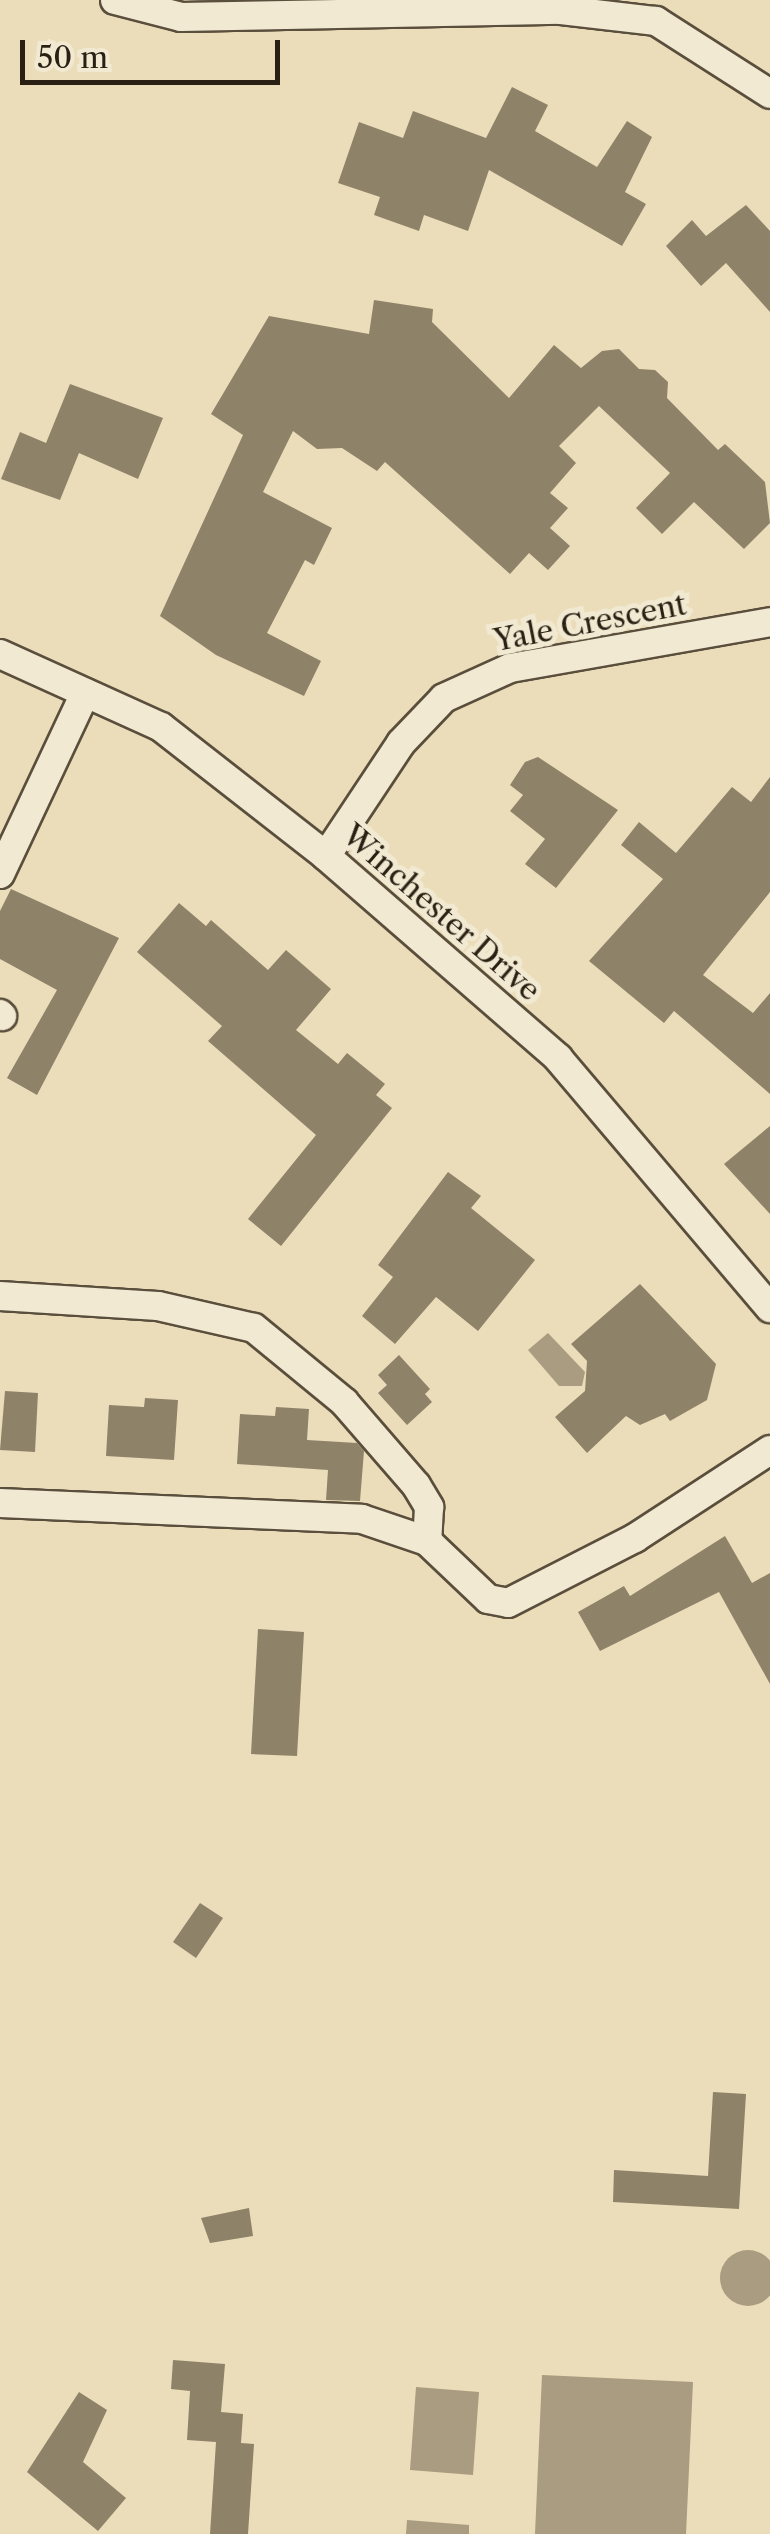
<!DOCTYPE html>
<html>
<head>
<meta charset="utf-8">
<style>
	body { margin:0 }
	#map { position:relative; width:770px; height:2534px; overflow:hidden; background:#ebddb9; font-family:"Libre Caslon Text",serif }
	div>[style] { position:absolute }
	[style*='--x'] { left:calc(var(--x)*1px); top:calc(var(--y)*1px); width:calc(var(--w)*1px); rotate:calc(var(--a)*1deg) }
	.water>* { inset:0; background:#a99c80 }
	.round { border-radius:50% }
	.building>* { inset:0; background:#8e8269 }
	.roads { filter:drop-shadow(2px 0 #5a4e3c) drop-shadow(-2px 0 #5a4e3c) drop-shadow(0 2px #5a4e3c) drop-shadow(0 -2px #5a4e3c) }
	.street>* { height:28px; margin:-14px; padding:0 14px; transform-origin:14px; border-radius:14px; background:#f2e9d2 }
	span { translate:-50% -50%; white-space:nowrap; text-align:center; line-height:1.15; -webkit-text-stroke:10px #f2e9d2; paint-order:stroke }
	.street-label { font-size:30px; color:#291f12 }
	.scale { position:absolute; left:20px; top:40px; width:260px; height:45px; box-sizing:border-box; border:5px solid #291f12; border-top:0; padding-left:12px; font-size:30px; line-height:35px; white-space:nowrap; color:#291f12; -webkit-text-stroke:8px #f2e9d2; paint-order:stroke }
</style>
</head>
<body>
<div id="map">
	<div class="water">
		<i style="clip-path:polygon(548px 1333px,585px 1372px,582px 1386px,559px 1386px,528px 1350px)"></i>
		<i class="round" style="left:720px;top:2250px;width:56px;height:56px"></i>
		<i style="clip-path:polygon(542px 2375px,693px 2382px,686px 2534px,535px 2534px)"></i>
		<i style="clip-path:polygon(416px 2387px,479px 2392px,473px 2475px,410px 2470px)"></i>
		<i style="clip-path:polygon(407px 2520px,469px 2525px,469px 2534px,406px 2534px)"></i>
	</div>
	<div class="building">
		<i style="clip-path:polygon(512px 87px,548px 105px,535px 131px,597px 167px,627px 121px,652px 137px,625px 192px,646px 204px,622px 246px,489px 170px,468px 231px,424px 215px,419px 231px,374px 215px,380px 197px,338px 183px,359px 122px,403px 138px,413px 111px,486px 138px)"></i>
		<i style="clip-path:polygon(746px 205px,770px 231px,770px 312px,726px 263px,701px 286px,666px 246px,692px 220px,706px 236px)"></i>
		<i style="clip-path:polygon(374px 300px,433px 309px,432px 322px,509px 398px,554px 345px,581px 368px,602px 351px,619px 349px,639px 369px,655px 370px,668px 382px,667px 398px,718px 450px,725px 444px,765px 482px,770px 523px,744px 549px,694px 502px,662px 534px,636px 508px,670px 473px,599px 406px,559px 446px,576px 463px,550px 493px,568px 508px,550px 528px,570px 546px,548px 570px,529px 553px,510px 574px,385px 462px,377px 471px,342px 448px,317px 449px,293px 431px,263px 492px,332px 528px,314px 565px,305px 560px,267px 633px,321px 661px,304px 696px,216px 655px,160px 616px,243px 435px,211px 414px,269px 316px,369px 334px)"></i>
		<i style="clip-path:polygon(70px 384px,163px 418px,138px 479px,79px 453px,60px 500px,1px 479px,20px 432px,46px 443px)"></i>
		<i style="clip-path:polygon(538px 757px,618px 810px,556px 888px,525px 864px,545px 839px,510px 811px,523px 795px,510px 785px,525px 762px)"></i>
		<i style="clip-path:polygon(770px 777px,770px 892px,703px 975px,753px 1013px,770px 993px,770px 1094px,674px 1011px,664px 1023px,589px 961px,663px 879px,621px 845px,639px 822px,676px 853px,732px 787px,751px 802px)"></i>
		<i style="clip-path:polygon(11px 889px,119px 938px,37px 1095px,7px 1078px,57px 990px,0 959px,0 911px)"></i>
		<i style="clip-path:polygon(179px 903px,206px 926px,211px 920px,268px 970px,286px 950px,331px 989px,296px 1030px,338px 1064px,347px 1053px,385px 1084px,376px 1095px,392px 1108px,281px 1246px,248px 1219px,316px 1135px,208px 1041px,222px 1026px,137px 952px)"></i>
		<i style="clip-path:polygon(770px 1126px,770px 1214px,724px 1164px)"></i>
		<i style="clip-path:polygon(448px 1172px,481px 1196px,471px 1208px,535px 1260px,478px 1331px,436px 1297px,395px 1344px,362px 1316px,393px 1277px,378px 1265px)"></i>
		<i style="clip-path:polygon(640px 1284px,716px 1364px,707px 1400px,670px 1421px,665px 1414px,640px 1425px,626px 1416px,587px 1453px,555px 1417px,585px 1391px,587px 1361px,571px 1344px)"></i>
		<i style="clip-path:polygon(399px 1355px,430px 1389px,425px 1394px,432px 1402px,407px 1425px,378px 1393px,387px 1385px,378px 1375px)"></i>
		<i style="clip-path:polygon(5px 1391px,38px 1393px,35px 1452px,0 1450px)"></i>
		<i style="clip-path:polygon(145px 1398px,178px 1400px,174px 1460px,106px 1456px,109px 1405px,144px 1407px)"></i>
		<i style="clip-path:polygon(276px 1407px,309px 1409px,307px 1440px,357px 1443px,364px 1451px,360px 1501px,326px 1500px,328px 1470px,237px 1464px,240px 1414px,275px 1416px)"></i>
		<i style="clip-path:polygon(725px 1536px,752px 1583px,770px 1573px,770px 1684px,719px 1592px,600px 1651px,578px 1612px,624px 1586px,630px 1596px)"></i>
		<i style="clip-path:polygon(258px 1629px,304px 1632px,297px 1756px,251px 1754px)"></i>
		<i style="clip-path:polygon(200px 1903px,223px 1918px,196px 1958px,173px 1942px)"></i>
		<i style="clip-path:polygon(713px 2092px,746px 2094px,739px 2209px,613px 2202px,614px 2170px,708px 2176px)"></i>
		<i style="clip-path:polygon(249px 2208px,253px 2236px,210px 2243px,201px 2218px)"></i>
		<i style="clip-path:polygon(173px 2360px,225px 2364px,221px 2412px,243px 2414px,241px 2443px,254px 2444px,248px 2534px,210px 2534px,216px 2442px,187px 2440px,190px 2391px,171px 2389px)"></i>
		<i style="clip-path:polygon(79px 2392px,107px 2410px,83px 2462px,126px 2498px,98px 2531px,27px 2472px)"></i>
	</div>
	<div class="roads">
		<div class="street">
			<i style="--x:115;--y:0;--w:68;--a:14.4"></i>
			<i style="--x:181;--y:17;--w:380;--a:-1.1"></i>
			<i style="--x:561;--y:10;--w:96;--a:6.6"></i>
			<i style="--x:656;--y:21;--w:135;--a:32.6"></i>
			<i style="--x:0;--y:654;--w:177;--a:24.4"></i>
			<i style="--x:161;--y:727;--w:209;--a:38"></i>
			<i style="--x:326;--y:856;--w:308;--a:41"></i>
			<i style="--x:558;--y:1058;--w:328;--a:49.7"></i>
			<i style="--x:326;--y:856;--w:136;--a:-56.4"></i>
			<i style="--x:401;--y:743;--w:62;--a:-46.3"></i>
			<i style="--x:444;--y:698;--w:72;--a:-24.4"></i>
			<i style="--x:510;--y:668;--w:264;--a:-10"></i>
			<i style="--x:0;--y:874;--w:200;--a:-64.8"></i>
			<i style="--x:0;--y:1014;--w:3;--a:45"></i>
			<i style="--x:0;--y:1296;--w:158;--a:3.6"></i>
			<i style="--x:158;--y:1306;--w:98;--a:12.9"></i>
			<i style="--x:254;--y:1328;--w:117;--a:39.4"></i>
			<i style="--x:344;--y:1402;--w:110;--a:49.1"></i>
			<i style="--x:416;--y:1485;--w:26;--a:59"></i>
			<i style="--x:429;--y:1507;--w:34;--a:93"></i>
			<i style="--x:0;--y:1503;--w:362;--a:2.5"></i>
			<i style="--x:362;--y:1519;--w:69;--a:18.7"></i>
			<i style="--x:427;--y:1541;--w:84;--a:43.6"></i>
			<i style="--x:488;--y:1599;--w:20;--a:11"></i>
			<i style="--x:508;--y:1603;--w:143;--a:-27.1"></i>
			<i style="--x:635;--y:1538;--w:161;--a:-33.1"></i>
		</div>
	</div>
	<div class="street-label">
		<span style="left:590px;top:623px;rotate:-11deg">Yale Crescent</span>
		<span style="left:441px;top:913px;rotate:41deg">Winchester Drive</span>
	</div>
	<div class="scale">50 m</div>
</div>
</body>
</html>
